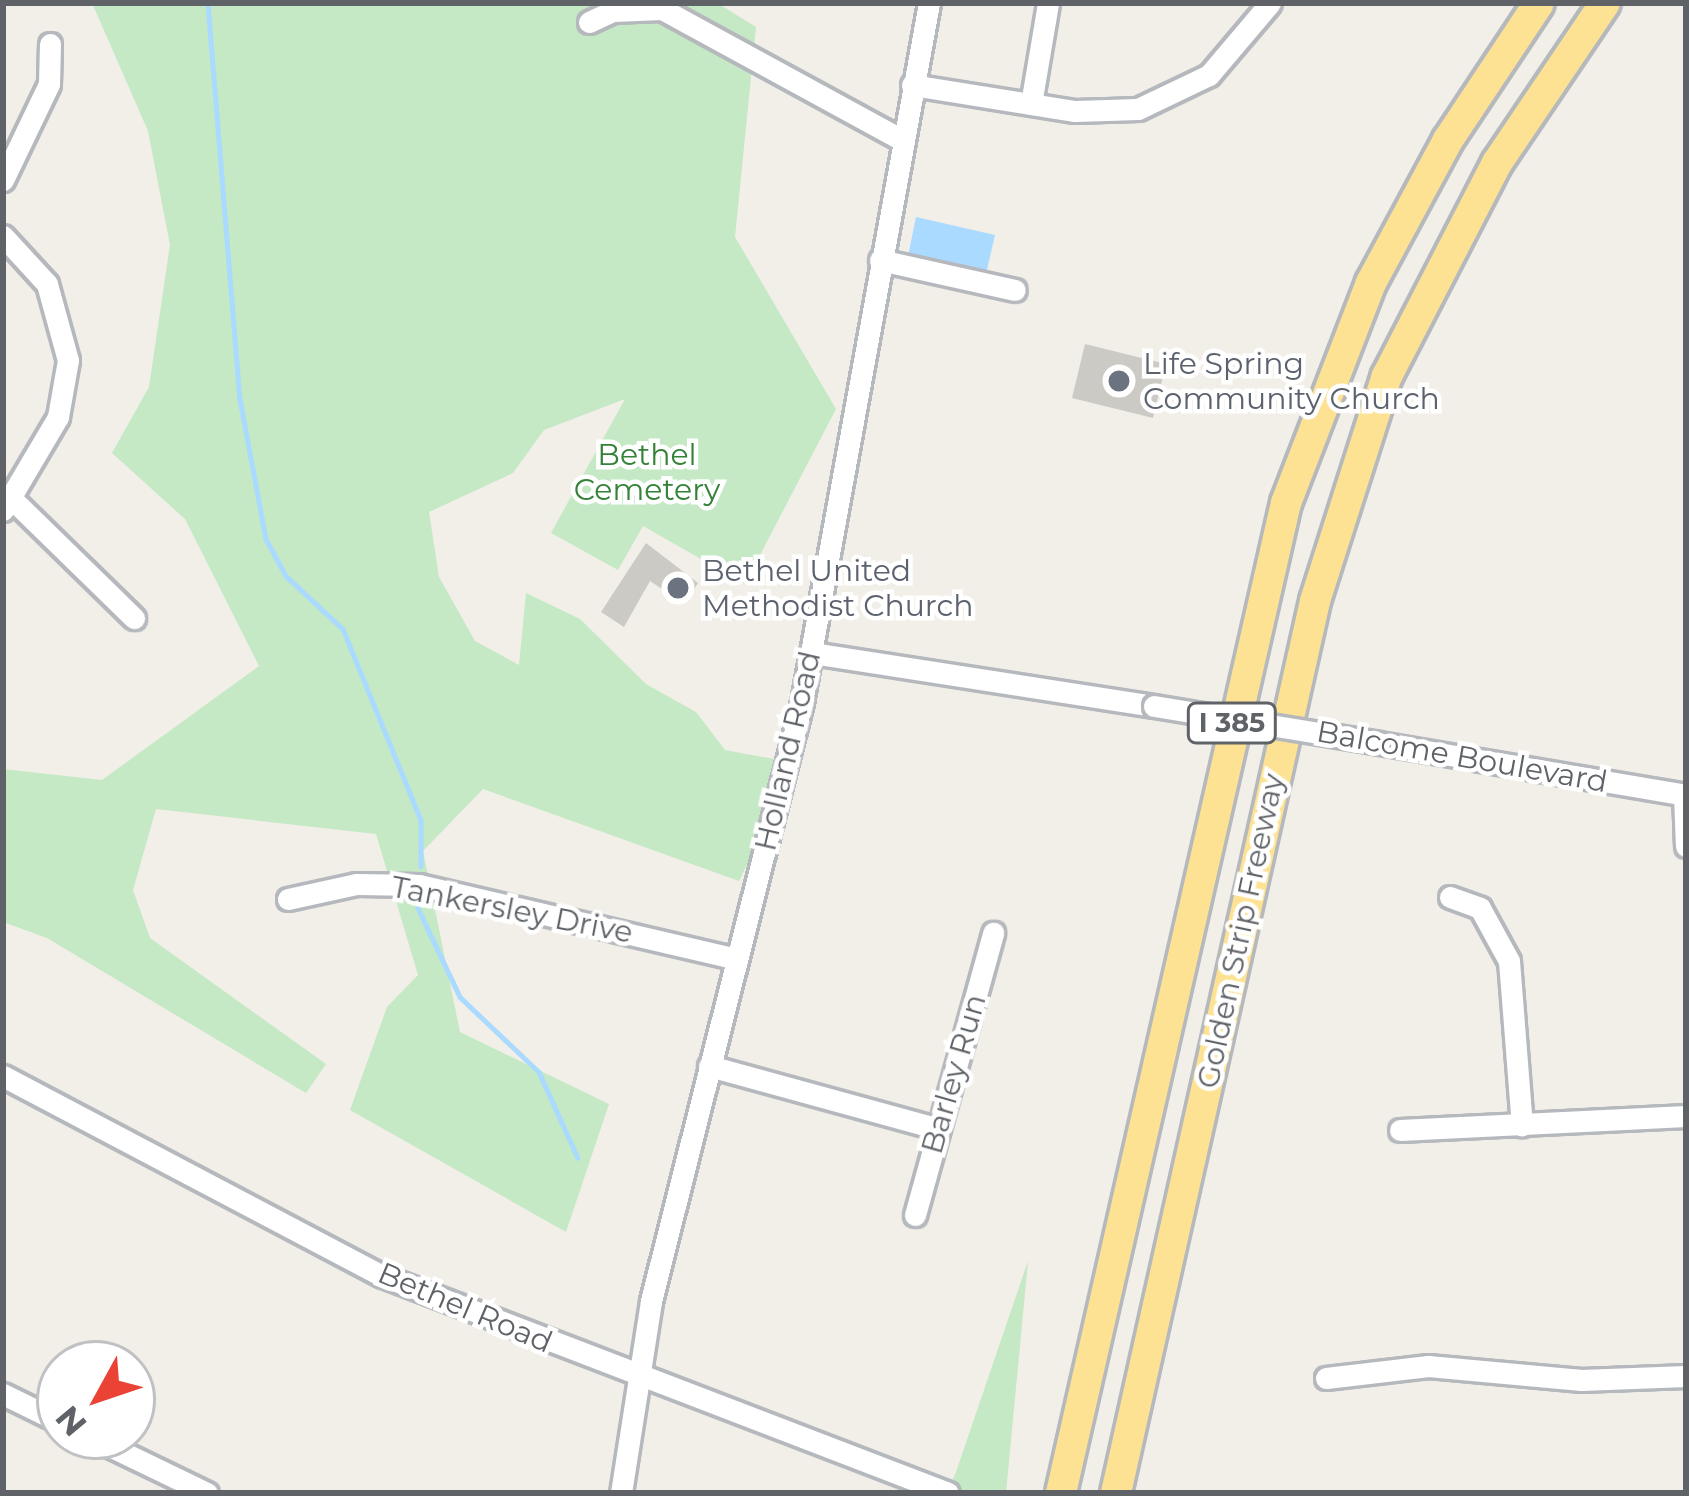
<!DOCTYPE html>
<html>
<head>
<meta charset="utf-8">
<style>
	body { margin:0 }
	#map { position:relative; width:1689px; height:1496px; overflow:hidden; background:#f1efe8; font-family:Montserrat,sans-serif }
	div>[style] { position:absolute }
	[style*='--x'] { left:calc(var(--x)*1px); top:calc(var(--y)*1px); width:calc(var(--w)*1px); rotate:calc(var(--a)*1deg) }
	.green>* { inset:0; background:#c5e8c5 }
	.water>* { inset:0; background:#aadaff }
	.stream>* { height:4.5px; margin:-2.25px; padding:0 2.25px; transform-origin:2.25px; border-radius:2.25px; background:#aadaff }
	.building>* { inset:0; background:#cccac5 }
	.roads { filter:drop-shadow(3px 0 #b5b8bc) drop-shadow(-3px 0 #b5b8bc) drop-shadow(0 3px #b5b8bc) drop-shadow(0 -3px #b5b8bc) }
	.minor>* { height:21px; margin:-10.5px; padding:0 10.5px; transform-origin:10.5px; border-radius:10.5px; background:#fff }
	.highway>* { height:30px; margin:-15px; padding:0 15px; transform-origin:15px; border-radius:15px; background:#fde293 }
	.bridges { filter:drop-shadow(3px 0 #b5b8bc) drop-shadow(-3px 0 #b5b8bc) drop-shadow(0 3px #b5b8bc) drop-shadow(0 -3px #b5b8bc) }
	.minor-bridge>* { height:21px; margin:-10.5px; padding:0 10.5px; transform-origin:10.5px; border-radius:10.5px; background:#fff }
	.dots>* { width:33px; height:33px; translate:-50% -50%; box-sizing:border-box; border:6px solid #fff; border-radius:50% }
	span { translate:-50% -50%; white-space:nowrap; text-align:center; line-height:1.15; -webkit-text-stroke:9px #fff; paint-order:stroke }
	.shield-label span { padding:3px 9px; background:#fff; border:3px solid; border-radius:9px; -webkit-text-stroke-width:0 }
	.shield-label { font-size:27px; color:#5f6368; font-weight:700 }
	.worship-label { font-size:30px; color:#5b616d }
	.left { translate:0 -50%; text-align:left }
	.park-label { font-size:30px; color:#348238 }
	.street-label { font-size:30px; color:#5f6368 }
	.frame { position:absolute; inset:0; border:6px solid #5f6368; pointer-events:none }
	.north { position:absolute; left:36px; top:1340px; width:120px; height:120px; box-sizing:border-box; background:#fff; border:3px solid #bfc1c3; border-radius:50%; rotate:230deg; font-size:33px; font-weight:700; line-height:48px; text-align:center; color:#5f6368 }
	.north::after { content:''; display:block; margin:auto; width:42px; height:54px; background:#ea4335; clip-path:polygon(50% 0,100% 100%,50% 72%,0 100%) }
</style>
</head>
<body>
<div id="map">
	<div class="green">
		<i style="clip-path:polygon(92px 3px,717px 3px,756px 27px,735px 237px,836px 409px,745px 584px,643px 526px,618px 570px,551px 533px,625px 399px,544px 430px,513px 473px,429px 512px,439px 577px,475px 641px,519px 665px,526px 593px,580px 619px,646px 684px,696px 712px,725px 750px,795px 763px,739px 881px,483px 789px,423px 851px,460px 1032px,609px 1104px,566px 1232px,350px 1110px,387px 1007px,418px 975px,376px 834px,156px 809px,133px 890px,150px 938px,326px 1064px,306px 1093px,47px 938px,3px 922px,3px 769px,102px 780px,259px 666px,185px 519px,112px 453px,149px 387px,170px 245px,148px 131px)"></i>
		<i style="clip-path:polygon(1028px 1261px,1006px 1493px,947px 1493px,956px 1472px)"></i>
	</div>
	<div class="water">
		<i style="clip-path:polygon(916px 217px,995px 235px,986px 274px,908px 256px)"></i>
	</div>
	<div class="stream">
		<i style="--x:208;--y:3;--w:397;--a:85.4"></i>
		<i style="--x:240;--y:399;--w:142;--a:79.5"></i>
		<i style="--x:266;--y:539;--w:42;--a:61.6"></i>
		<i style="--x:286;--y:576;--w:78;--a:42.9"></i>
		<i style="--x:343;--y:629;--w:206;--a:67.8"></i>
		<i style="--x:421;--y:820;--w:46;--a:90"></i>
		<i style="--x:418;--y:908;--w:98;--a:64.7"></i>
		<i style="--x:460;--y:997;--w:109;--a:43.5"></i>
		<i style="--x:539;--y:1072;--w:94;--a:65.6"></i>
	</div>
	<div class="building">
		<i style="clip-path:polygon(1085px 344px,1166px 364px,1153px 418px,1072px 398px)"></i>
		<i style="clip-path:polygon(646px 543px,698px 583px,688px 599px,677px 599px,650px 581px,624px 627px,601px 612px)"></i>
	</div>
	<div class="roads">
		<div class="minor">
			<i style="--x:589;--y:22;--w:26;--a:-25"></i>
			<i style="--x:613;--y:11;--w:49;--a:-2.3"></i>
			<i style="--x:662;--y:9;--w:273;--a:28.6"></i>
			<i style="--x:912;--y:85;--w:165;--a:9.1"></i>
			<i style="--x:1075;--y:111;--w:63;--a:-1.8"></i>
			<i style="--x:1138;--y:109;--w:79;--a:-25.6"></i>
			<i style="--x:1209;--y:75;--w:94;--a:-49.7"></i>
			<i style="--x:1031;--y:104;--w:102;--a:-80.4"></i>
			<i style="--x:3;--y:180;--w:106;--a:-64.4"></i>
			<i style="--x:49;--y:84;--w:40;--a:-88.6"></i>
			<i style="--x:3;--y:236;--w:65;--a:47.5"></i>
			<i style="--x:47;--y:284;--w:79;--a:74.6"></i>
			<i style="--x:68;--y:360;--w:58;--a:100"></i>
			<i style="--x:58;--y:417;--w:108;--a:120.6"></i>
			<i style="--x:880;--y:260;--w:138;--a:12.5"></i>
			<i style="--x:11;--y:498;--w:172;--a:44.3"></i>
			<i style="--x:812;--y:653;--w:346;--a:8.8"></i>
			<i style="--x:1379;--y:743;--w:311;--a:9.6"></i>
			<i style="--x:1684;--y:795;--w:51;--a:87.8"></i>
			<i style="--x:1450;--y:897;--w:32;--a:20"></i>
			<i style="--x:1480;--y:908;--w:60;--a:61.3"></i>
			<i style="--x:1509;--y:961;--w:165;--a:85.5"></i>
			<i style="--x:288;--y:899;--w:70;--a:-12.4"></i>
			<i style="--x:356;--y:884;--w:63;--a:0.9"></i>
			<i style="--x:419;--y:885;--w:326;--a:13.1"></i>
			<i style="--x:709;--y:1066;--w:238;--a:15.3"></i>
			<i style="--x:3;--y:1076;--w:429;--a:27.8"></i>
			<i style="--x:383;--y:1276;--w:605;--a:21.01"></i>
			<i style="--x:1400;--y:1130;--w:286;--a:-2.8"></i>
			<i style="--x:915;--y:1215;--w:293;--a:-74.5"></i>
			<i style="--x:1326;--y:1378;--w:103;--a:-6.7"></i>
			<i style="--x:1428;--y:1366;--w:154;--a:5.2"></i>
			<i style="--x:1581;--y:1380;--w:105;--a:-2.2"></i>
			<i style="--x:3;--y:1394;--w:64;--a:26.2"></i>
			<i style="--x:89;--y:1436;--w:131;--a:25.8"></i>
			<i style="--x:621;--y:1493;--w:194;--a:-81.1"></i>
			<i style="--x:651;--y:1301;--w:618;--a:-75.85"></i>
			<i style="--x:802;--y:702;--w:710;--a:-79.7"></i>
		</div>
		<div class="highway">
			<i style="--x:1061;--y:1493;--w:1015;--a:-77.2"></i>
			<i style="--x:1286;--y:503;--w:236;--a:-68.9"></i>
			<i style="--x:1371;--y:283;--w:162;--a:-61.7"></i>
			<i style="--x:1448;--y:140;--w:164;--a:-56.4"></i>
			<i style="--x:1116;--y:1493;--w:914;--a:-77.42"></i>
			<i style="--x:1315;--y:601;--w:236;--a:-72.3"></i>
			<i style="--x:1387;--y:376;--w:240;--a:-62.7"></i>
			<i style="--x:1497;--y:163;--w:193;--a:-56"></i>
		</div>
	</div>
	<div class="bridges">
		<div class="minor-bridge">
			<i style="--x:1154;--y:706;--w:228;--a:9.3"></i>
		</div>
	</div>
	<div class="dots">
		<i style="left:1119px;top:381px;background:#6b7280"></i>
		<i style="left:678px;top:588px;background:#6b7280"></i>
	</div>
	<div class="shield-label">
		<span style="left:1232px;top:723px">I 385</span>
	</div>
	<div class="worship-label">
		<span class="left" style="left:1143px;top:381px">Life Spring<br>Community Church</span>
		<span class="left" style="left:702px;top:588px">Bethel United<br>Methodist Church</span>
	</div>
	<div class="park-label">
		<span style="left:647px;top:472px">Bethel<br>Cemetery</span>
	</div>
	<div class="street-label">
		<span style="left:788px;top:751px;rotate:-77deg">Holland Road</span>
		<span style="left:1462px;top:757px;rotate:10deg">Balcome Boulevard</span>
		<span style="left:512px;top:910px;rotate:11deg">Tankersley Drive</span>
		<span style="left:1241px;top:931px;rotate:-78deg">Golden Strip Freeway</span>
		<span style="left:954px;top:1074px;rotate:-74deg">Barley Run</span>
		<span style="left:465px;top:1308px;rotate:23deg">Bethel Road</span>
	</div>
	<div class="frame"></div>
	<div class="north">N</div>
</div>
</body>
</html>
